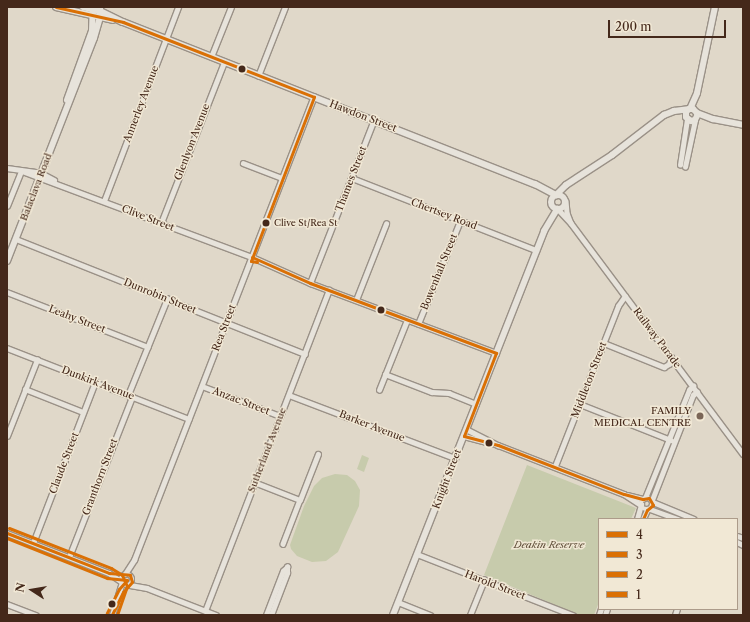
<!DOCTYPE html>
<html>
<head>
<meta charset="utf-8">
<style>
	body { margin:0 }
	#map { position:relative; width:750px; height:622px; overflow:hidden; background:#e0d8c9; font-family:"Libre Caslon Text",serif }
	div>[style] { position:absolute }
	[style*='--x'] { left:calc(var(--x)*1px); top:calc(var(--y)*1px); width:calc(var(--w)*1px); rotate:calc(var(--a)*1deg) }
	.green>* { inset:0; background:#c7cbac }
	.roads { filter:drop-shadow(1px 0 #9a9187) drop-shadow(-1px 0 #9a9187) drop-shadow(0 1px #9a9187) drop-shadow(0 -1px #9a9187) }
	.street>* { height:4.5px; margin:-2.25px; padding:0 2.25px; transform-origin:2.25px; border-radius:2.25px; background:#e7e3db }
	.street>.ring { margin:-2.25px; padding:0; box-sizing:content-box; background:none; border:4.5px solid #e7e3db; border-radius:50% }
	.secondary>* { height:6px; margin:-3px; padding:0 3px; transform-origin:3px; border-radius:3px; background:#e7e3db }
	.secondary>.ring { margin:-3px; padding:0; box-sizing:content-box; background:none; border:6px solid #e7e3db; border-radius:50% }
	.bus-1>* { height:3px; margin:-1.5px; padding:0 1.5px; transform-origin:1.5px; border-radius:1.5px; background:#da7005 }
	.bus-2>* { height:3px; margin:-1.5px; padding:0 1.5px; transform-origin:1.5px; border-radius:1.5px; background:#da7005 }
	.bus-3>* { height:3px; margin:-1.5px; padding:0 1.5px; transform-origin:1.5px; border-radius:1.5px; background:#da7005 }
	.bus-4>* { height:3px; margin:-1.5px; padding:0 1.5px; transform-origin:1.5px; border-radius:1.5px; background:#da7005 }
	.dots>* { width:11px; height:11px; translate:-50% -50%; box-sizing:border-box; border:2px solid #f1e8d5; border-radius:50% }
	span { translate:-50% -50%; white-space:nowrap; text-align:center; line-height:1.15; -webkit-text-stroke:3px #f1e8d5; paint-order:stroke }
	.bus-label { font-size:9px; color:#44281a }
	.left { translate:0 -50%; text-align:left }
	.street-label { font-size:10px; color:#44281a }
	.poi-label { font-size:10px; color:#44281a }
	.right { translate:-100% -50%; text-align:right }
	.park-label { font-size:10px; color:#604e39; font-style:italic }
	.frame { position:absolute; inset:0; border:8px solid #44281a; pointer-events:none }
	.legend { position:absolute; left:598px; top:518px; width:140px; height:92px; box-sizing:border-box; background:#f1e8d5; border:1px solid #ac9b8a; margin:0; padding:5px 7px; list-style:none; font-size:12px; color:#44281a }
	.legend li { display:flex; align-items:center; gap:8px; height:20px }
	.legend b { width:20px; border:1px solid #ac9b8a }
	.north { position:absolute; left:12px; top:570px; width:40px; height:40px; -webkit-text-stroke:3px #f1e8d5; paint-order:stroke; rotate:282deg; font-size:11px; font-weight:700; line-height:16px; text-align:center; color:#44281a }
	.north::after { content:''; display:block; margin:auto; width:14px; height:18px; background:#44281a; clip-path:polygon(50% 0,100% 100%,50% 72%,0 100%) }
	.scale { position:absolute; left:608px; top:20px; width:118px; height:18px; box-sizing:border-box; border:2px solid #44281a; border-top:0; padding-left:5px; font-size:12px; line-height:14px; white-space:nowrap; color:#44281a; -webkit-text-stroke:3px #f1e8d5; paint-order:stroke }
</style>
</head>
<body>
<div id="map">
	<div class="green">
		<i style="clip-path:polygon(362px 455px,369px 458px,364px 472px,357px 469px)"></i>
		<i style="clip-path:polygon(527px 465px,636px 508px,631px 519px,599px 519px,599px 602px,594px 615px,579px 615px,484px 575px)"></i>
		<i style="clip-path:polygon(335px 474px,347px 475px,355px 481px,360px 490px,359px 506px,338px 552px,326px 561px,312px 562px,297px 556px,291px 549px,290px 545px,304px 506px,314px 486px,322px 478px)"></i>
	</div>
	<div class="roads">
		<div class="street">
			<i style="--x:211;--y:57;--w:54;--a:-68.2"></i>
			<i style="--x:258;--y:76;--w:74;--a:-68.6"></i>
			<i style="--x:243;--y:163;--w:42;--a:21"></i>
			<i style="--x:680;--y:165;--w:47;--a:-81.3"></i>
			<i style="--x:685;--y:167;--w:48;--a:-78"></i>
			<i style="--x:7;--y:168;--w:34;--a:8"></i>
			<i style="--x:41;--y:173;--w:15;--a:28"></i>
			<i style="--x:22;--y:171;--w:246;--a:20.5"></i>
			<i style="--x:252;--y:257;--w:64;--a:24.1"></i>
			<i style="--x:310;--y:283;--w:199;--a:20.6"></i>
			<i style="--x:352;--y:178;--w:198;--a:21.4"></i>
			<i style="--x:104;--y:201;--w:208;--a:-69.1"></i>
			<i style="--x:566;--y:201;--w:12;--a:85"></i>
			<i style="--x:567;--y:213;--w:9;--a:69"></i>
			<i style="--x:7;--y:206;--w:38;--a:-68"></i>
			<i style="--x:558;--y:209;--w:19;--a:47"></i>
			<i style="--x:571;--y:223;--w:288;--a:53.3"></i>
			<i style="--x:161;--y:223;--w:173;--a:-68.6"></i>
			<i style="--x:16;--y:239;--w:311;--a:21.7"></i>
			<i style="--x:310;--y:283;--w:175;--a:-68.6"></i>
			<i style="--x:7;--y:292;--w:151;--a:21.3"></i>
			<i style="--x:356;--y:300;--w:82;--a:-68.5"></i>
			<i style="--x:418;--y:324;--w:111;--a:-67.8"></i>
			<i style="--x:604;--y:343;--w:65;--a:21.8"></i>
			<i style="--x:664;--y:367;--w:6;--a:-31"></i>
			<i style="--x:669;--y:364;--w:7;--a:-74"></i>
			<i style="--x:7;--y:348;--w:195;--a:21.3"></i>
			<i style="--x:385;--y:374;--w:50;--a:21"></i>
			<i style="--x:432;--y:392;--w:17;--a:3"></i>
			<i style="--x:449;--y:393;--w:29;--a:22"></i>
			<i style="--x:202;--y:386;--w:84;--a:21"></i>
			<i style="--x:25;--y:389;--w:62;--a:21.6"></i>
			<i style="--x:379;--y:390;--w:75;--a:-68.2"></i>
			<i style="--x:128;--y:395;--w:104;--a:-67.9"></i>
			<i style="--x:289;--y:395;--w:178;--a:20.8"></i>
			<i style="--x:580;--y:404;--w:98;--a:21.6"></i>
			<i style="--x:466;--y:429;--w:36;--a:27"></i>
			<i style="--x:498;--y:445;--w:135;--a:21.3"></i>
			<i style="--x:624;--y:494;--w:20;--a:33"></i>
			<i style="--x:7;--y:436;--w:82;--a:-68.5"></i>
			<i style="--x:464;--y:436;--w:28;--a:15"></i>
			<i style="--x:555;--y:466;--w:172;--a:-68.5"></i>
			<i style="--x:618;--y:306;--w:12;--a:-55"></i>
			<i style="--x:254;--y:482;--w:49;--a:21.4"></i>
			<i style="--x:300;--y:500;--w:47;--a:111.1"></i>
			<i style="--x:627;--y:495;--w:16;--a:14"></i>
			<i class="ring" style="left:641px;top:498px;width:7.5px;height:7.5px"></i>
			<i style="--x:645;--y:498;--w:117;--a:-67.8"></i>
			<i style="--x:689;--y:390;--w:6;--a:-45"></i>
			<i style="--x:300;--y:500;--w:49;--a:-68.6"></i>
			<i style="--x:652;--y:500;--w:113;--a:-68.7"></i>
			<i style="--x:693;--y:395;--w:5;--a:-37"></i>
			<i style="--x:653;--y:502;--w:44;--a:22.5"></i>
			<i style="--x:650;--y:509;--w:30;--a:20"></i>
			<i style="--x:637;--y:519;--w:15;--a:-74"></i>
			<i style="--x:643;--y:519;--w:10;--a:-66"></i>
			<i style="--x:7;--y:533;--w:110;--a:21.4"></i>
			<i style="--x:109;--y:573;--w:14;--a:34"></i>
			<i style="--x:737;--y:536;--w:6;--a:18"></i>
			<i style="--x:737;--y:542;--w:7;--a:27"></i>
			<i style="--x:33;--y:543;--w:173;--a:-68.9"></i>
			<i style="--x:417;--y:554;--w:168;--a:21.4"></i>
			<i style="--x:69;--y:557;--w:172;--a:-68.5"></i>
			<i style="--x:125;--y:574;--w:17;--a:-57"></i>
			<i style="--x:134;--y:560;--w:497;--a:-68.8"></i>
			<i class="ring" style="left:121px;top:574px;width:7.5px;height:7.5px"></i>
			<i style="--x:130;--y:585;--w:17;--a:10"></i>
			<i style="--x:147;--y:588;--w:74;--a:21.4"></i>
			<i style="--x:398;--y:602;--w:35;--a:22"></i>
			<i style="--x:7;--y:604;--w:31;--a:21"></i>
			<i style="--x:205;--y:611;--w:344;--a:-68.9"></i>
			<i style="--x:112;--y:615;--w:34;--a:-73"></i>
			<i style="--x:266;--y:615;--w:47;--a:-68.9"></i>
			<i style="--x:283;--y:571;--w:6;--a:-45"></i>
			<i style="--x:271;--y:615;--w:45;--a:-69.1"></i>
			<i style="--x:287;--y:573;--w:6;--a:-90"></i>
			<i style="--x:470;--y:615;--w:38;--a:-68"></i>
			<i style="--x:599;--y:615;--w:6;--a:-72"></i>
			<i style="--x:605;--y:615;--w:6;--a:-72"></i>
			<i style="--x:675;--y:615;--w:6;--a:-72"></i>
		</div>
		<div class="secondary">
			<i style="--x:56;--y:7;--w:58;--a:12.8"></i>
			<i style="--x:83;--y:7;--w:17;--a:13"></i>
			<i style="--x:100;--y:11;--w:25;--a:26"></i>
			<i style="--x:123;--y:22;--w:443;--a:21.5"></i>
			<i style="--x:535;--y:184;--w:24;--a:28"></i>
			<i style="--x:67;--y:100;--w:73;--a:-70.1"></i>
			<i style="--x:92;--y:31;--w:24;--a:-88"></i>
			<i style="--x:690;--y:109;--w:17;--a:-66"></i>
			<i style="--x:697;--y:93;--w:88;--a:-78.2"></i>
			<i style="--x:697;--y:113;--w:17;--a:21"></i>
			<i style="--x:713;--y:119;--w:31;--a:11"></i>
			<i style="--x:557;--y:194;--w:13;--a:-45"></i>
			<i style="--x:566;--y:185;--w:55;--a:-33.1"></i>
			<i style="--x:612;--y:155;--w:66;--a:-37.6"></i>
			<i style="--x:664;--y:115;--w:11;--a:-22"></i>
			<i style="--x:674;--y:111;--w:16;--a:-7"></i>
			<i style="--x:690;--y:109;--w:3;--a:0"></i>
			<i style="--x:693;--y:109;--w:7;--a:45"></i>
			<i style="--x:698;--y:114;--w:7;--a:117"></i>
			<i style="--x:695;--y:120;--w:4;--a:166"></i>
			<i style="--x:691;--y:121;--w:6;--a:-141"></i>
			<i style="--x:686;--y:117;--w:5;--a:-90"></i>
			<i style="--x:686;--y:112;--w:4;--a:-45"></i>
			<i class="ring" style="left:551px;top:195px;width:8px;height:8px"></i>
			<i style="--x:7;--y:261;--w:239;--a:-68.7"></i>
			<i style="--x:94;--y:38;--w:22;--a:-74"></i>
			<i style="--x:100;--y:17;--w:9;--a:-90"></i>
			<i style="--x:393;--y:615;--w:413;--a:-68.5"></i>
			<i style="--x:544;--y:231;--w:26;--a:-59"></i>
		</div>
	</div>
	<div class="bus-1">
		<i style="--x:56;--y:7;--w:69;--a:12.6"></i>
		<i style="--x:123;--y:22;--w:205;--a:21.4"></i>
		<i style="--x:252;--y:257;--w:64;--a:24.1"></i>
		<i style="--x:310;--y:283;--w:199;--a:20.6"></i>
		<i style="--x:496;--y:353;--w:89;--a:111.1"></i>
		<i style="--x:464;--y:436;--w:35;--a:15"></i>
		<i style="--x:498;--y:445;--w:135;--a:21.3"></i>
		<i style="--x:624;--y:494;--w:20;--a:15"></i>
		<i style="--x:643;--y:499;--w:6;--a:-9"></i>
		<i style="--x:649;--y:498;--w:8;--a:60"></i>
		<i style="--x:653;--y:505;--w:8;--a:140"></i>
		<i style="--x:647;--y:510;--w:10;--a:114"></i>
		<i style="--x:257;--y:262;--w:6;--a:-171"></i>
		<i style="--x:251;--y:261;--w:176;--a:-69"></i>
	</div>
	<div class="bus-2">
		<i style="--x:7;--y:533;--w:110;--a:21.4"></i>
		<i style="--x:109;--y:573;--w:21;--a:5"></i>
		<i style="--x:130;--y:575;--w:7;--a:74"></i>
		<i style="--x:132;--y:582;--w:13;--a:132"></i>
		<i style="--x:123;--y:592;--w:25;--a:116"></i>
	</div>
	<div class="bus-3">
		<i style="--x:7;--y:538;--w:108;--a:21.8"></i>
		<i style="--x:107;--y:578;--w:20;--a:6"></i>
		<i style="--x:127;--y:580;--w:12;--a:132"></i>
		<i style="--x:119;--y:589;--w:27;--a:117"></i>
	</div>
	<div class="bus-4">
		<i style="--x:9;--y:528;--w:110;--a:21.4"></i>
		<i style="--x:111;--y:568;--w:13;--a:32"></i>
		<i style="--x:122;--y:575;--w:12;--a:66"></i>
		<i style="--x:127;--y:586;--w:31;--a:109"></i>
	</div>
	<div class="dots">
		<i style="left:242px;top:69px;background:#44281a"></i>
		<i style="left:266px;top:223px;background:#44281a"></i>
		<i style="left:381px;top:310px;background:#44281a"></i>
		<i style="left:700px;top:416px;background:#7b6657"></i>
		<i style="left:489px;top:443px;background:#44281a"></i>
		<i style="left:112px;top:604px;background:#44281a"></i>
	</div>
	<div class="bus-label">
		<span class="left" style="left:274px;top:223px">Clive St/Rea St</span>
	</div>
	<div class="street-label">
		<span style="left:141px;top:104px;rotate:-69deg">Annerley Avenue</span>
		<span style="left:363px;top:116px;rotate:21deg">Hawdon Street</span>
		<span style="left:192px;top:142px;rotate:-69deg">Glenlyon Avenue</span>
		<span style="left:351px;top:179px;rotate:-69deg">Thames Street</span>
		<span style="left:36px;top:187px;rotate:-69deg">Balaclava Road</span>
		<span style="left:444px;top:214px;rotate:21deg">Chertsey Road</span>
		<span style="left:148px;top:218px;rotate:21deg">Clive Street</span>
		<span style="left:439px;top:272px;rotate:-68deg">Bowenhall Street</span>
		<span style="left:160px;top:296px;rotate:22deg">Dunrobin Street</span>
		<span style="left:77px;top:319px;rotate:21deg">Leahy Street</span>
		<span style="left:224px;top:328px;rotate:-69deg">Rea Street</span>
		<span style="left:657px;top:338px;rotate:53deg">Railway Parade</span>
		<span style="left:589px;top:380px;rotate:-69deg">Middleton Street</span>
		<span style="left:98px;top:383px;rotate:21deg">Dunkirk Avenue</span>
		<span style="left:241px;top:401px;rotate:21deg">Anzac Street</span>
		<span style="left:372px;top:426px;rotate:21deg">Barker Avenue</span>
		<span style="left:267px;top:450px;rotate:-69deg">Sutherland Avenue</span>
		<span style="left:64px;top:463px;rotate:-69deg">Claude Street</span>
		<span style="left:100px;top:477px;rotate:-69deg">Granthorn Street</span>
		<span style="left:447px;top:479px;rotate:-69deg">Knight Street</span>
		<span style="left:495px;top:585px;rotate:21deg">Harold Street</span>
	</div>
	<div class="poi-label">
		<span class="right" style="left:691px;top:416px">FAMILY<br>MEDICAL CENTRE</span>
	</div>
	<div class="park-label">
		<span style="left:549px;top:545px">Deakin Reserve</span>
	</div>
	<div class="frame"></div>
	<ul class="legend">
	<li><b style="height:5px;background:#da7005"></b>4</li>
	<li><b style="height:5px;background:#da7005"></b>3</li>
	<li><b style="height:5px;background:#da7005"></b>2</li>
	<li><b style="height:5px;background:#da7005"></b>1</li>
	</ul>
	<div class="north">N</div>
	<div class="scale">200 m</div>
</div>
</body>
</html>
